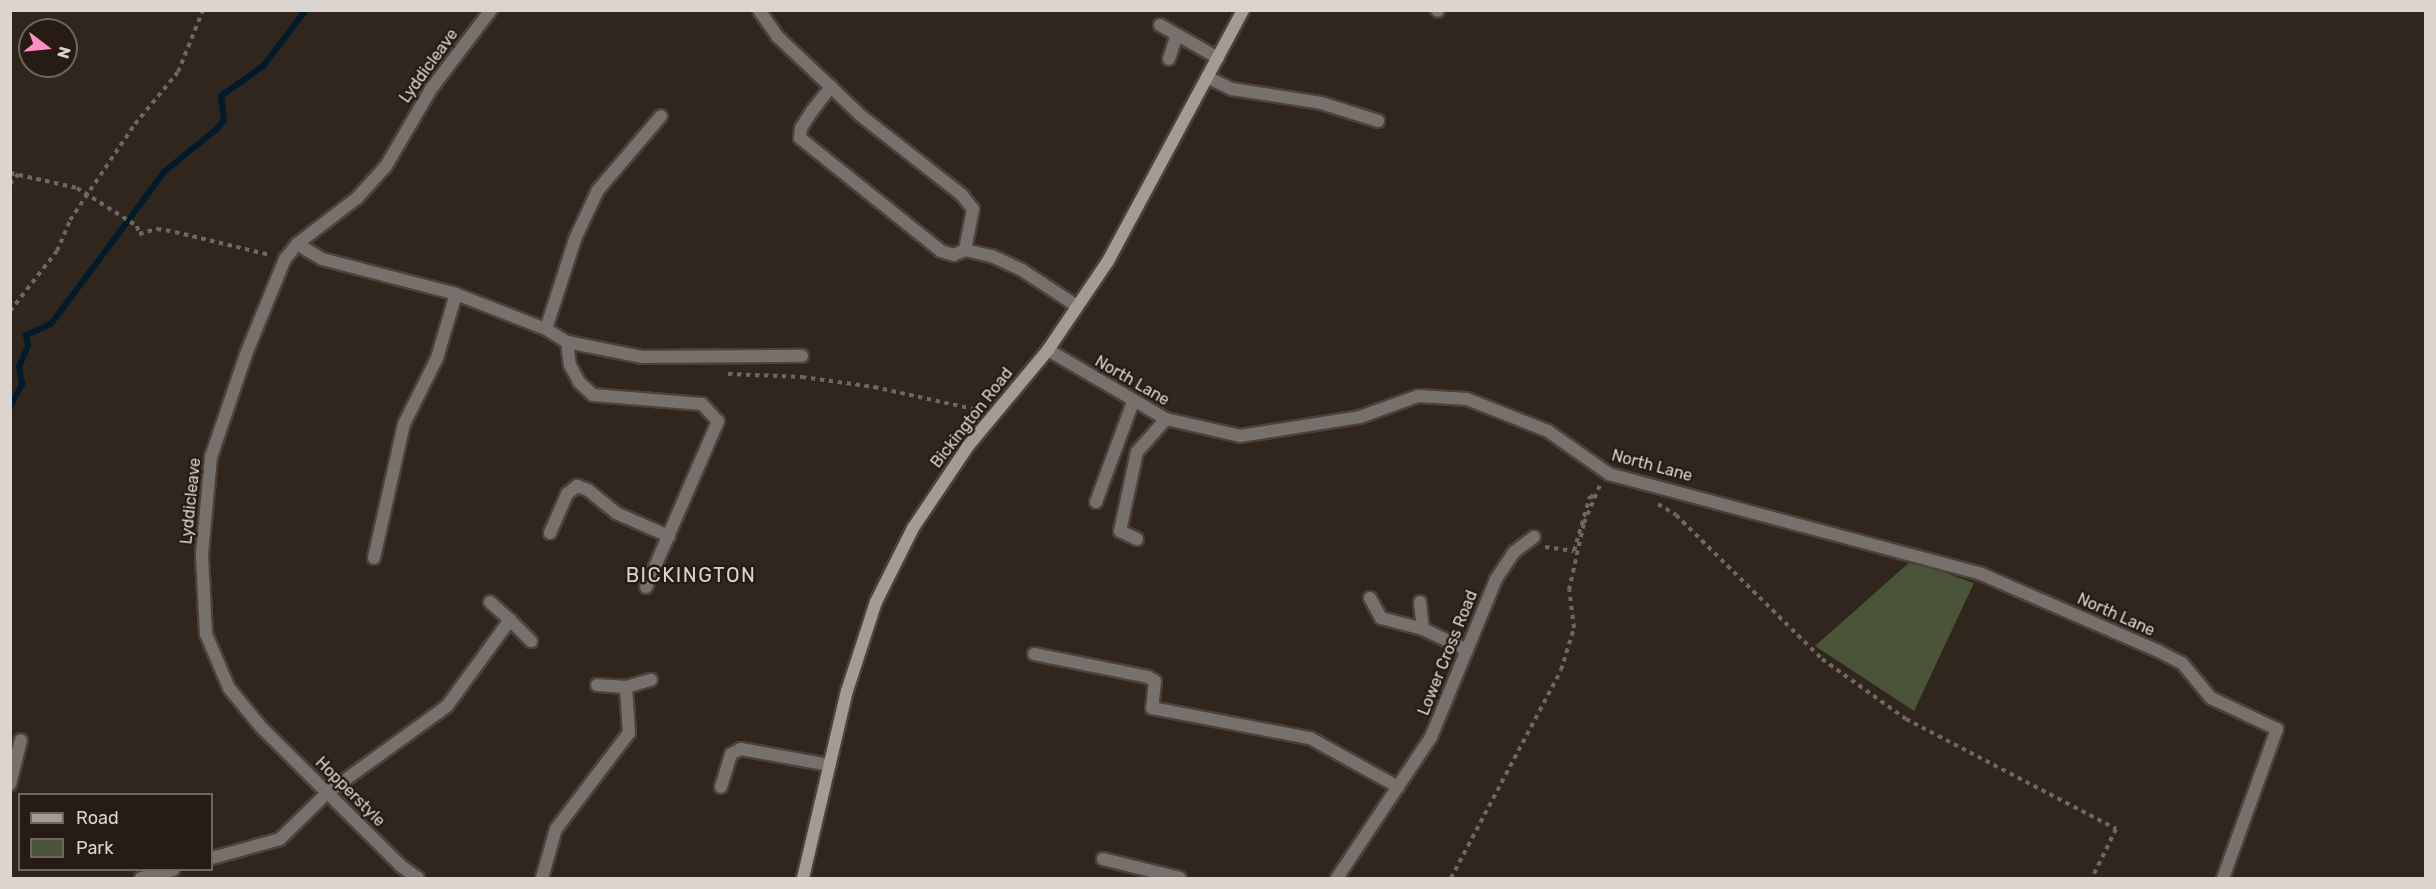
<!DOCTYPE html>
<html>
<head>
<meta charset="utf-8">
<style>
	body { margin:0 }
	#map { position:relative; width:2436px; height:889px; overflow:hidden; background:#31261e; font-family:Rubik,sans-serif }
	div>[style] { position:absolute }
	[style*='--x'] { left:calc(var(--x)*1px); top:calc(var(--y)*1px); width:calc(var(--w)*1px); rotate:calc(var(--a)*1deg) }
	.green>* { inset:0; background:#4a5438 }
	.stream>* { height:6px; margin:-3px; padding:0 3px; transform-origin:3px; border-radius:3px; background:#021b2a }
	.path>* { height:4px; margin-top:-2px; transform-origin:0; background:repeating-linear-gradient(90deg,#706760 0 4.5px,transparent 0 9px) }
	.roads { filter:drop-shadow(2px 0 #4c423a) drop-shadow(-2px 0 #4c423a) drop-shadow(0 2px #4c423a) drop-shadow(0 -2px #4c423a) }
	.lane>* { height:12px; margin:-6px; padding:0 6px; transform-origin:6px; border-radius:6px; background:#77716d }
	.street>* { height:12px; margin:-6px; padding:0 6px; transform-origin:6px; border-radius:6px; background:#77716d }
	.secondary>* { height:12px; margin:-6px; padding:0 6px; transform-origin:6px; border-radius:6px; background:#a49b93 }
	span { translate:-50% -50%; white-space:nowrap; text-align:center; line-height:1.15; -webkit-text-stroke:5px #271c15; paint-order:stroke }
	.street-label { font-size:16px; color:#dbd4cf }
	.quarter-label { font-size:20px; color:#dbd4cf; letter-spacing:1.5px }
	.frame { position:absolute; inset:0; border:12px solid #dbd4cf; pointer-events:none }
	.legend { position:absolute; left:18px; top:793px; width:195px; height:78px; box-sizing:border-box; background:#271c15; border:2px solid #6f665f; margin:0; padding:8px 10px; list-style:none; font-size:18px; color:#dbd4cf }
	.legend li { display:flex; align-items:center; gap:12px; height:30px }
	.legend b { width:30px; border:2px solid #6f665f }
	.north { position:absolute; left:18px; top:18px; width:60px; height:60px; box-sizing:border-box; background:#271c15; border:2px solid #6f665f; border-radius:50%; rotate:106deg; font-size:16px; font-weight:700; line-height:24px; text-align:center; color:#dbd4cf }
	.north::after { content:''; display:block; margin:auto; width:21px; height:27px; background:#fc8fc3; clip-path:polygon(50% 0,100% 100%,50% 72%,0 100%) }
</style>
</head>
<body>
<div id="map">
	<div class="green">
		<i style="clip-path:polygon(1911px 561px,1974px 583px,1914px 711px,1815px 646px)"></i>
	</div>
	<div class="stream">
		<i style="--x:10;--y:407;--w:26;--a:-62"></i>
		<i style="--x:22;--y:384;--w:17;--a:-100"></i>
		<i style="--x:19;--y:367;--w:23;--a:-67"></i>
		<i style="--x:28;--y:346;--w:11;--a:-100"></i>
		<i style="--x:26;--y:335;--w:27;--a:-24"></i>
		<i style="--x:51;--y:324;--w:191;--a:-53.3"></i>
		<i style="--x:165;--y:171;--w:67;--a:-38.9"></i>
		<i style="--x:217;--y:129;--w:11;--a:-52"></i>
		<i style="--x:224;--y:120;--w:24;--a:-97"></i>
		<i style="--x:221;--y:96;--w:52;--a:-35.5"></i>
		<i style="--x:263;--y:66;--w:71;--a:-52.5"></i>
	</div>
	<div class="path">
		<i style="--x:10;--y:173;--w:69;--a:12.6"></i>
		<i style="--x:77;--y:188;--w:71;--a:32.3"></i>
		<i style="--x:137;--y:226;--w:8;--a:76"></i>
		<i style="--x:139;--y:234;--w:19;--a:-16"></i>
		<i style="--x:157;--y:229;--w:18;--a:9"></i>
		<i style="--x:175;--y:232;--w:98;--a:13.6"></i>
		<i style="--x:10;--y:184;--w:13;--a:-51"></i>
		<i style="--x:10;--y:311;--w:76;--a:-51.9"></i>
		<i style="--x:57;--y:251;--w:34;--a:-67"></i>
		<i style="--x:70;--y:220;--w:116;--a:-55.9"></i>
		<i style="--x:135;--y:124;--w:67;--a:-50.4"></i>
		<i style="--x:178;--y:72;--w:67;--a:-68"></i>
		<i style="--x:728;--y:374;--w:74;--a:2.3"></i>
		<i style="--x:802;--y:377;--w:73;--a:7.9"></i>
		<i style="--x:874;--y:387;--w:107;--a:12.5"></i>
		<i style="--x:1658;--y:504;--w:21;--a:31"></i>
		<i style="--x:1676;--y:515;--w:205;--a:44.6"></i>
		<i style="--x:1822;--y:659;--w:103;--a:35.5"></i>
		<i style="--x:1906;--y:719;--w:237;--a:27.6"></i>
		<i style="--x:2116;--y:829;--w:55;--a:116.1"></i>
		<i style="--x:1545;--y:547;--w:29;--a:8"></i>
		<i style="--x:1574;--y:551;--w:57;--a:-73.8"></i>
		<i style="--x:1590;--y:496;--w:5;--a:11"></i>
		<i style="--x:1451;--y:878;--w:235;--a:-62.1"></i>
		<i style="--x:1561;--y:670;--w:44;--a:-72.8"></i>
		<i style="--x:1574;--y:628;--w:38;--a:-97"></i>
		<i style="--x:1569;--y:590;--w:69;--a:-77.4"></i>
		<i style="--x:1584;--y:523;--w:41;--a:-67.2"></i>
	</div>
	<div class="roads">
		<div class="lane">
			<i style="--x:759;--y:10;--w:32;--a:55"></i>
			<i style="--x:777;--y:36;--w:74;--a:43.4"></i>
			<i style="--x:831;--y:87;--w:40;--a:44"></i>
			<i style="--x:860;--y:115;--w:130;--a:38.1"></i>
			<i style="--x:962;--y:195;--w:18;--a:52"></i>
			<i style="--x:973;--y:209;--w:42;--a:101"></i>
			<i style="--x:965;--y:250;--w:12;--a:156"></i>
			<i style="--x:954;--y:255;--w:14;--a:-163"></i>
			<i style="--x:941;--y:251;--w:181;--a:-141.3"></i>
			<i style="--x:800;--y:138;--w:10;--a:-84"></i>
			<i style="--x:801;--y:128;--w:20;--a:-57"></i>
			<i style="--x:812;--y:111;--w:31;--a:-52"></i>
			<i style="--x:1437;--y:10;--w:1;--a:45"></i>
			<i style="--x:1160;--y:25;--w:67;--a:29.6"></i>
			<i style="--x:1169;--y:59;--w:25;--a:-72"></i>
			<i style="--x:965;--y:250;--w:28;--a:13"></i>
			<i style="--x:992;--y:256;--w:33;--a:25"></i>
			<i style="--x:1022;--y:270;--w:66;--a:33.2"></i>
			<i style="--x:567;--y:342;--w:23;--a:83"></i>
			<i style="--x:570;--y:365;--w:19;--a:62"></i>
			<i style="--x:579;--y:382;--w:19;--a:43"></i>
			<i style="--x:593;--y:395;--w:109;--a:4.7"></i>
			<i style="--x:702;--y:404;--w:23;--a:47"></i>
			<i style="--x:718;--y:421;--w:181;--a:113.4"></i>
			<i style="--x:1096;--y:502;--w:107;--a:-69.7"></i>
			<i style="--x:550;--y:533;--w:43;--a:-66.4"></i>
			<i style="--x:567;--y:494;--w:13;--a:-39"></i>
			<i style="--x:577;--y:486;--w:12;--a:20"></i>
			<i style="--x:588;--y:490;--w:36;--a:39"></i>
			<i style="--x:616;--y:513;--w:58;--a:23.5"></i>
			<i style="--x:1137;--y:539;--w:19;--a:-155"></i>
			<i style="--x:1120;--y:531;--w:81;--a:-77.9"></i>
			<i style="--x:1137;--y:452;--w:44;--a:-48.7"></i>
			<i style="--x:1370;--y:598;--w:23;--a:61"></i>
			<i style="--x:1381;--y:618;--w:43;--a:14.7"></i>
			<i style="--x:1423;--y:629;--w:49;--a:25.5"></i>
			<i style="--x:1420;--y:602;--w:27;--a:84"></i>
			<i style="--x:2158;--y:651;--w:27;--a:27"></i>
			<i style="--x:2182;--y:663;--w:45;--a:50.4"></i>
			<i style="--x:2211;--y:698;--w:73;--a:25.2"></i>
			<i style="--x:2277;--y:729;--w:158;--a:109.9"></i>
			<i style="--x:1034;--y:654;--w:116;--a:11.4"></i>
			<i style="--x:1148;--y:677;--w:8;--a:30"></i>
			<i style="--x:1155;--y:681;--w:27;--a:96"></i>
			<i style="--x:721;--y:787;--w:34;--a:-73"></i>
			<i style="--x:731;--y:754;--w:11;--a:-27"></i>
			<i style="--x:741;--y:749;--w:89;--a:10.3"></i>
		</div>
		<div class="street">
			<i style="--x:1207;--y:77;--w:28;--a:26"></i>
			<i style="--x:1232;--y:89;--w:90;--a:8.9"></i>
			<i style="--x:1321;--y:103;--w:60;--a:17.5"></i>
			<i style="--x:297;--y:244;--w:29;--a:31"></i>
			<i style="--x:322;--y:259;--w:138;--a:14.6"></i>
			<i style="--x:456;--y:294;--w:97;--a:21.3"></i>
			<i style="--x:546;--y:329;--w:25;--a:32"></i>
			<i style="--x:567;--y:342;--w:76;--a:11.3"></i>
			<i style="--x:642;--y:357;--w:160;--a:-0.4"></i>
			<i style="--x:546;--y:329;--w:95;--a:-72.1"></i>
			<i style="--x:575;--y:239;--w:54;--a:-64.9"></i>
			<i style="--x:598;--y:190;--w:97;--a:-49.6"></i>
			<i style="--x:1048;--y:350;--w:137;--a:30.3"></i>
			<i style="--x:1166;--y:419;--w:76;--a:12.9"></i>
			<i style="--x:1240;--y:436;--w:121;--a:-9"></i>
			<i style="--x:1360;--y:417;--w:62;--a:-19.9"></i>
			<i style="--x:1418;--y:396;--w:49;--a:3.5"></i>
			<i style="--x:1467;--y:399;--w:87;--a:21.6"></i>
			<i style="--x:1548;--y:431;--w:75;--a:35.2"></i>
			<i style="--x:1609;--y:474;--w:385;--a:15"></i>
			<i style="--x:1981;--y:574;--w:193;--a:23.5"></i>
			<i style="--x:374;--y:558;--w:137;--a:-77.4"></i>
			<i style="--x:404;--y:424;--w:74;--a:-63.4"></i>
			<i style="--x:437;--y:358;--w:67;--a:-73.5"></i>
			<i style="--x:490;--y:602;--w:27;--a:42"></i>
			<i style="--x:597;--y:685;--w:29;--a:4"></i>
			<i style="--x:626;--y:687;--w:26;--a:-16"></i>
			<i style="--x:1152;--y:708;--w:161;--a:10.8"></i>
			<i style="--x:1310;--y:738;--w:101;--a:29.1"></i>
			<i style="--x:10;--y:784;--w:45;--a:-76"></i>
			<i style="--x:212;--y:858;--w:71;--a:-15.6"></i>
			<i style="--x:280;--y:839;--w:66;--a:-44.4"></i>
			<i style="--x:327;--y:793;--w:148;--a:-35.9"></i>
			<i style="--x:447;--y:706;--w:107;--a:-53.8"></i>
			<i style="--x:510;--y:620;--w:30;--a:45"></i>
			<i style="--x:1103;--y:859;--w:79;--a:13.9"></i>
			<i style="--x:141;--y:878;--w:33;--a:-14"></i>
			<i style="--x:418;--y:878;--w:21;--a:-145"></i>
			<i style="--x:401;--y:866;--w:197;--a:-135.2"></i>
			<i style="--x:261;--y:727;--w:50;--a:-129.4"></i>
			<i style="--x:229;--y:688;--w:59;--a:-113.1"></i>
			<i style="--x:206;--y:634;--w:80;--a:-92.9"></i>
			<i style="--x:202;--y:554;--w:97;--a:-84.7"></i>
			<i style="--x:211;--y:457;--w:109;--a:-71.2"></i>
			<i style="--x:246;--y:354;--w:103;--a:-67.7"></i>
			<i style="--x:285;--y:259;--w:19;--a:-51"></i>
			<i style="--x:297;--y:244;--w:76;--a:-37.5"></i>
			<i style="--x:357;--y:198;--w:43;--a:-47.8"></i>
			<i style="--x:386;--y:166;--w:89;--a:-59.7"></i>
			<i style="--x:431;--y:89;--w:99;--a:-52.8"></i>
			<i style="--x:542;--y:878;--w:51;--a:-74.1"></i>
			<i style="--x:556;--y:829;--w:121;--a:-52.8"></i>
			<i style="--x:629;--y:733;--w:46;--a:-93.7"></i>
			<i style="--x:1337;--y:878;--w:169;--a:-56.3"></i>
			<i style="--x:1431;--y:737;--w:171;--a:-67.6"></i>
			<i style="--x:1496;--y:579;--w:32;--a:-56"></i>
			<i style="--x:1514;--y:552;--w:25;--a:-37"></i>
		</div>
		<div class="secondary">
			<i style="--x:803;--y:878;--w:192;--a:-76.8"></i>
			<i style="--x:847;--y:691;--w:94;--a:-72"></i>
			<i style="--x:876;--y:602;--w:83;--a:-63.4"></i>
			<i style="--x:913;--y:528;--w:99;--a:-56.1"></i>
			<i style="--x:968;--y:446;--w:125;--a:-50.2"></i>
			<i style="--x:1048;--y:350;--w:107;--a:-56"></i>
			<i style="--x:1108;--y:261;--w:285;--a:-61.7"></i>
		</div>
	</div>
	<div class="street-label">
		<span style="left:429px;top:66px;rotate:-54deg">Lyddicleave</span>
		<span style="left:1132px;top:381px;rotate:30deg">North Lane</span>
		<span style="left:972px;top:418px;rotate:-52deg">Bickington Road</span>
		<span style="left:1652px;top:466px;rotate:15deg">North Lane</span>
		<span style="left:191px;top:501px;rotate:-84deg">Lyddicleave</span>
		<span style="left:2116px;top:615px;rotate:24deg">North Lane</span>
		<span style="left:1448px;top:653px;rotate:-68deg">Lower Cross Road</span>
		<span style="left:350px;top:792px;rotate:45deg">Hopperstyle</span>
	</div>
	<div class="quarter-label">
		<span style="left:691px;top:575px">BICKINGTON</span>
	</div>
	<div class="frame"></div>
	<ul class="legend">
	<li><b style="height:8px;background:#a49b93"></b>Road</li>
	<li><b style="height:16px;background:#4a5438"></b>Park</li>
	</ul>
	<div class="north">N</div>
</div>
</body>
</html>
